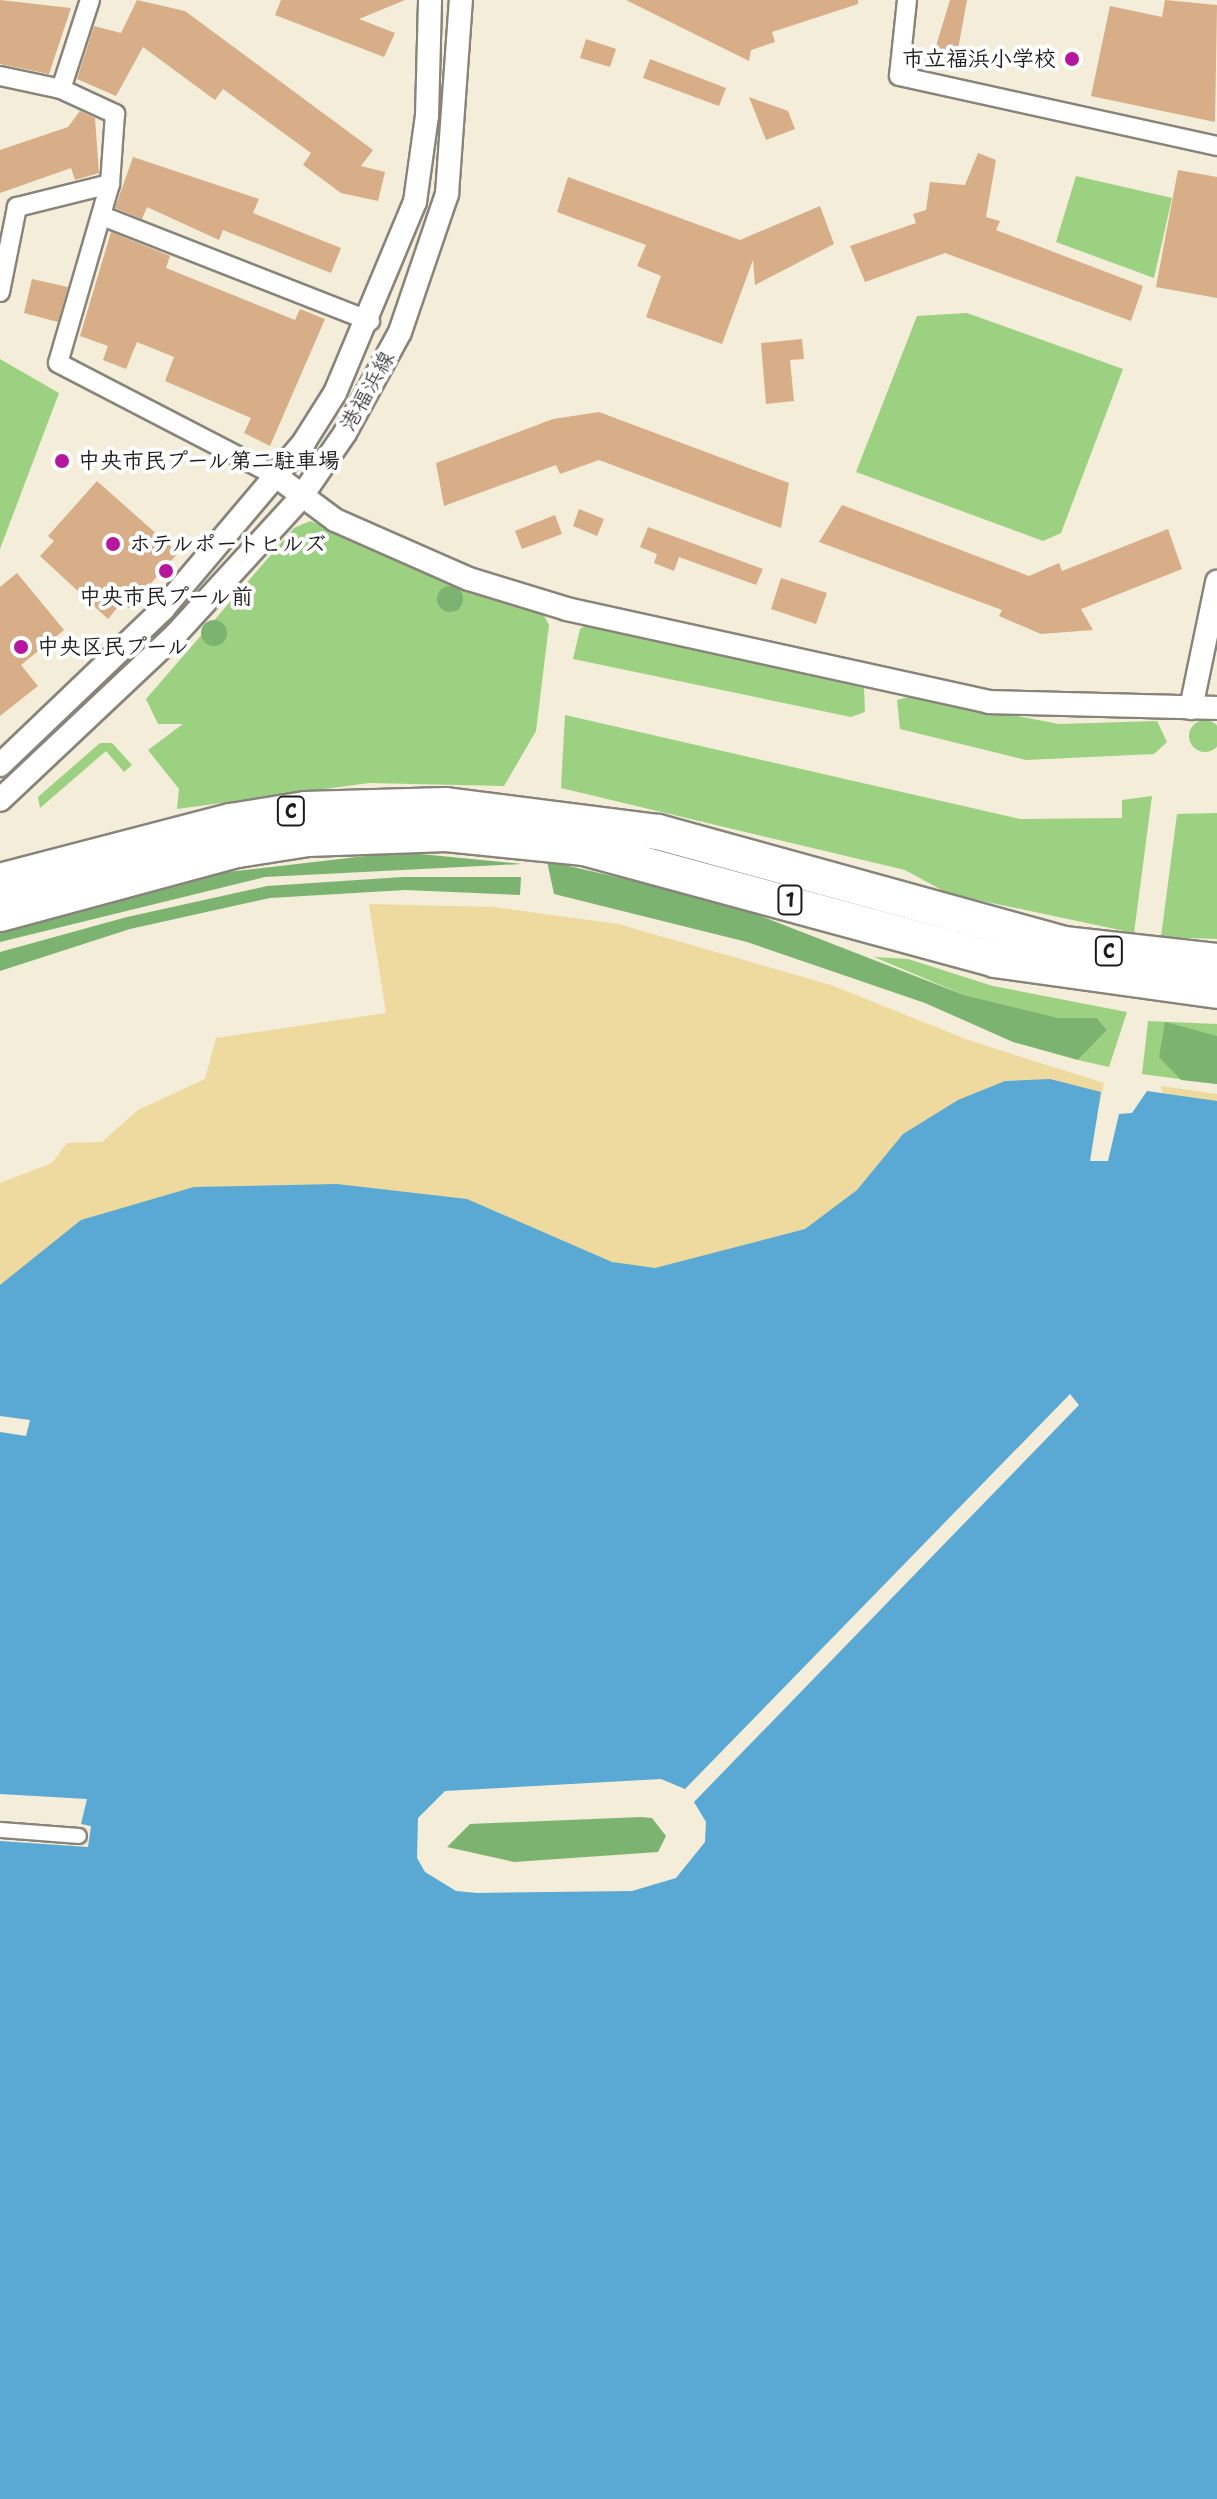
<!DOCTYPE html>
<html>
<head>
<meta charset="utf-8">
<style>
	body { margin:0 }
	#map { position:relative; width:1217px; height:2499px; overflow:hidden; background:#f3edd9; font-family:"Shantell Sans","Klee One",sans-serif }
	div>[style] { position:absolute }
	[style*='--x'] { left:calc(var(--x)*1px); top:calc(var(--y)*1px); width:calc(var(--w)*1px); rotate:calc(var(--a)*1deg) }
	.green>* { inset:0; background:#9cd182 }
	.round { border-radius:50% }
	.forest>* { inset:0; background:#7db370 }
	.sand>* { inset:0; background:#eeda9e }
	.water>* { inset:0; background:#5aa9d4 }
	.building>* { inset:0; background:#d7ae88 }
	.roads { filter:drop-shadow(2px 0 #88847a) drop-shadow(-2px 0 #88847a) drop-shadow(0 2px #88847a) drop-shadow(0 -2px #88847a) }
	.pedestrian>* { height:14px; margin:-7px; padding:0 7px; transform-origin:7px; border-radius:7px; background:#fff }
	.minor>* { height:18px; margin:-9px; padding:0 9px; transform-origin:9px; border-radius:9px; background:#fff }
	.tertiary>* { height:22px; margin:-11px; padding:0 11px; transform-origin:11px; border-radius:11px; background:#fff }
	.motorway>* { height:34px; margin:-17px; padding:0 17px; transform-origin:17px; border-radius:17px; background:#fff }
	.dots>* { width:22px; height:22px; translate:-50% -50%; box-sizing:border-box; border:4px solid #fff; border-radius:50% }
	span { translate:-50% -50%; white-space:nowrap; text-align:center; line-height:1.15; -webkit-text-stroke:8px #fff; paint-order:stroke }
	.shield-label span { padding:2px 6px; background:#fff; border:2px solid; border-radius:6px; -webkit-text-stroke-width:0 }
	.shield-label { font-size:20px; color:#1c1c1c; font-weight:700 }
	.poi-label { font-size:22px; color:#1c1c1c; font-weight:700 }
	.right { translate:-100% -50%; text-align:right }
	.left { translate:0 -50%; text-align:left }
	.street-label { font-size:22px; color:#1c1c1c }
</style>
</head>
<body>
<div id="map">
	<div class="green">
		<i style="clip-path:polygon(1076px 176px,1172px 198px,1154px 278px,1056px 242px)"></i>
		<i style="clip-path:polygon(967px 313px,1123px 369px,1061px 533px,1043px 541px,856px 472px,917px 316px)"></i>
		<i style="clip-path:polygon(0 359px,59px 393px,0 549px)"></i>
		<i style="clip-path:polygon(310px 521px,542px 612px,549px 625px,536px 731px,504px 786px,369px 783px,177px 809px,179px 789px,148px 750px,183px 724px,158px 724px,146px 699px,294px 528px)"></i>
		<i style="clip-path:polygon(589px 623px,864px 688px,865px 712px,851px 717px,573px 659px,580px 629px)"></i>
		<i style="clip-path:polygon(913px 696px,1059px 724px,1157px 721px,1167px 742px,1154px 754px,1026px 760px,900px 729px,897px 700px)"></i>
		<i style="clip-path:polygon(565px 715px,1020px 819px,1122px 818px,1122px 800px,1152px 796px,1134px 933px,949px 894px,905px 870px,561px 788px)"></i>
		<i class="round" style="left:1189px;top:720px;width:32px;height:32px"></i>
		<i style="clip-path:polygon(100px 743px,112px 743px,132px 765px,124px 772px,106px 751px,40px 808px,38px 797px)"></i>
		<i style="clip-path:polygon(1217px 813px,1217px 939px,1161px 937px,1177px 814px)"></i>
		<i style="clip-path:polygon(874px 957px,908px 959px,993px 986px,1127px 1012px,1109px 1067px,1078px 1060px,1107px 1030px,1097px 1018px,1059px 1018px,964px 995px)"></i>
		<i style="clip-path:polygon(1148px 1021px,1217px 1024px,1217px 1084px,1142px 1074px)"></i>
	</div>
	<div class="forest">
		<i class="round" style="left:437px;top:586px;width:26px;height:26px"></i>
		<i class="round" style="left:201px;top:620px;width:26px;height:26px"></i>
		<i style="clip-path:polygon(400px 852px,522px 864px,265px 877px,0 942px,0 931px,184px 877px)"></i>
		<i style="clip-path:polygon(547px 861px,725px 902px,964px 995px,1059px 1018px,1097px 1018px,1107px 1030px,1078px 1060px,1013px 1042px,925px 1003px,747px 942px,554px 894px)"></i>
		<i style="clip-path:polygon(403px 877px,521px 877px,520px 895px,405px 890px,270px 898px,130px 929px,0 971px,0 952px,127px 917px,267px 886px)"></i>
		<i style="clip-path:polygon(1165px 1022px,1217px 1036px,1217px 1084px,1181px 1080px,1159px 1057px)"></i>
		<i style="clip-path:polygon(641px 1817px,652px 1818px,666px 1836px,658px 1852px,514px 1862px,447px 1847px,470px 1824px)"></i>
	</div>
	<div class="sand">
		<i style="clip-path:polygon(369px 904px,494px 907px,618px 924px,831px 985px,968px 1040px,1104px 1083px,1086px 1163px,1105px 1169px,1165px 1110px,1161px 1086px,1217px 1094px,1217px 1170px,890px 1290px,0 1297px,0 1183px,52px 1163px,67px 1143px,102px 1142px,138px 1110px,205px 1079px,216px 1038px,386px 1013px)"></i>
	</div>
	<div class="water">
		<i style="clip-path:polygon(evenodd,1050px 1079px,1101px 1092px,1090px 1161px,1108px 1161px,1119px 1114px,1132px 1113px,1147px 1091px,1217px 1101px,1217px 2499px,0 2499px,0 1841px,88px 1847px,91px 1826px,81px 1824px,87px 1799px,0 1794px,0 1432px,26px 1436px,30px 1420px,0 1416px,0 1285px,81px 1220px,194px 1187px,337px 1184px,467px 1199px,612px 1262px,655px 1268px,805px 1229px,857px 1190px,903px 1134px,958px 1100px,1005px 1081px,1050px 1079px,1070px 1394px,1079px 1405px,694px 1802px,706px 1822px,705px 1842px,676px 1878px,632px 1891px,477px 1893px,456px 1891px,425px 1872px,417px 1858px,418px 1818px,445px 1791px,661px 1779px,685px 1789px,1070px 1394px)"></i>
	</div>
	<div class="building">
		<i style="clip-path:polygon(0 0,71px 8px,49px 74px,0 64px)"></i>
		<i style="clip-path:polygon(137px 0,185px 11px,373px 150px,361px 166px,385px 172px,378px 201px,341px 193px,303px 165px,311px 153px,223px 89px,215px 100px,143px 47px,116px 96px,77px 79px,94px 26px,121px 33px)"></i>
		<i style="clip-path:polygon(281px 0,405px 0,359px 19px,395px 33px,384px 57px,275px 15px)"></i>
		<i style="clip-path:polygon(626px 0,858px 0,858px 4px,772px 32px,775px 42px,751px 50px,749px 61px)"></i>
		<i style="clip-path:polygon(950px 0,967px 0,956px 60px,933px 56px)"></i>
		<i style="clip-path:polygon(1165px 0,1217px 5px,1215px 122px,1091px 96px,1110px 6px,1162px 17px)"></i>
		<i style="clip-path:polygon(586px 39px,616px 49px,610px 67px,580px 58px)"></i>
		<i style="clip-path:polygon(650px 59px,726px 88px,719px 106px,643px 78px)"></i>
		<i style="clip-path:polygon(749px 97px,788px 111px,795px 129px,766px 140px)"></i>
		<i style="clip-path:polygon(80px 111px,95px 118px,99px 173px,75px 180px,71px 168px,0 193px,0 150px,68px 127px)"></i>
		<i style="clip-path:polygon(978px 153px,996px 160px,986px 217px,1000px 221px,996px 230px,1143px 286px,1131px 321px,945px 253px,865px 282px,850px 246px,916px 223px,913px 214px,926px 210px,930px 182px,965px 185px)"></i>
		<i style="clip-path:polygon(133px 157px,259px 199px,253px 213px,341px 248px,331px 273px,223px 230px,219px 240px,147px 207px,142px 219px,115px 208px)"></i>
		<i style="clip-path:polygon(1178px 170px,1217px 177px,1217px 298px,1156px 287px)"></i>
		<i style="clip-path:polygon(568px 177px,740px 240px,820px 206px,834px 244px,755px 285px,753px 260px,722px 344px,646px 317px,661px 276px,637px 266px,646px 245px,557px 212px)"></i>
		<i style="clip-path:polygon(111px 232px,170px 256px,166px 268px,295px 320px,300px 309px,325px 319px,270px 446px,244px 433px,251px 418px,165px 381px,174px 357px,137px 342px,126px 369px,103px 360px,108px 346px,80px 336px)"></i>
		<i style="clip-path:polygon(32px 279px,68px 287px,58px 322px,24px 313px)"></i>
		<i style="clip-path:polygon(802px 339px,804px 359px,790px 360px,794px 401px,766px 404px,761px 343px)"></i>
		<i style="clip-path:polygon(599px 412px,789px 483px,781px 528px,599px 460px,560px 474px,556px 465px,444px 506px,436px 463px,553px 419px)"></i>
		<i style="clip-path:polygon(97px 481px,178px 553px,129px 608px,122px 602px,108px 619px,40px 556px,54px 541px,48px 536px)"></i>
		<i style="clip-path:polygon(842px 505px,1029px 576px,1059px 563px,1062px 571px,1168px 529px,1182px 569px,1081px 609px,1093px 630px,1041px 634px,999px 616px,1002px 610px,819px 542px)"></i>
		<i style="clip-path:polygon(579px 509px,604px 519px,597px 536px,573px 526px)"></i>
		<i style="clip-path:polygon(555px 515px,562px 534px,522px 549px,515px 531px)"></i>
		<i style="clip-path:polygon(648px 527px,763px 569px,756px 585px,679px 557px,674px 571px,654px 563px,657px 554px,640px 547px)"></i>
		<i style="clip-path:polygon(17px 573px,64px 630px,21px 665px,38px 686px,0 716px,0 587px)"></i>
		<i style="clip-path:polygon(781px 578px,827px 593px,816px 624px,771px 609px)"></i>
	</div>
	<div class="roads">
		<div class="pedestrian">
			<i style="--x:0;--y:1830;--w:79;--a:4.3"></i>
		</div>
		<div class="minor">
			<i style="--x:907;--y:0;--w:76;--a:96"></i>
			<i style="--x:899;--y:76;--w:326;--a:12.4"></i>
			<i style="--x:0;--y:76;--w:62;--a:12"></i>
			<i style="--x:61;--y:89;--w:60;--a:24.8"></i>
			<i style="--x:115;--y:114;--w:70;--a:94.1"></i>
			<i style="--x:110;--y:184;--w:186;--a:106.2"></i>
			<i style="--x:58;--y:363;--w:246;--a:27.4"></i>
			<i style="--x:61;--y:89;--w:94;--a:-72"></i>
			<i style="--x:102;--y:216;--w:288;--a:21.4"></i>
			<i style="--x:0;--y:292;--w:87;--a:-78.7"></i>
			<i style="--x:17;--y:207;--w:96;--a:-13.9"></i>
		</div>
		<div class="tertiary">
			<i style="--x:276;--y:476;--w:74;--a:36.7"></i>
			<i style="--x:335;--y:520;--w:146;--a:23.8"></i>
			<i style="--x:469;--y:579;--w:102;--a:17"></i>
			<i style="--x:567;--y:609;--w:432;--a:12.4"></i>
			<i style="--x:989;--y:702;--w:228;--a:1.5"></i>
			<i style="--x:1191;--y:708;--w:129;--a:-78.3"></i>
			<i style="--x:0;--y:765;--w:226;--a:-43.7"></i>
			<i style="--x:163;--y:609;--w:219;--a:-49.8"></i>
			<i style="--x:304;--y:442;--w:58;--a:-57.7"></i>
			<i style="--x:335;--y:393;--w:207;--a:-67.3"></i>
			<i style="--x:415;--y:202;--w:87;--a:-82.1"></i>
			<i style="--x:427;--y:116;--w:116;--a:-88.5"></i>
			<i style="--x:0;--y:800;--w:242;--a:-43.3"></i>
			<i style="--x:176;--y:634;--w:182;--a:-47.5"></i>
			<i style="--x:299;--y:500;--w:81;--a:-55.5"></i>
			<i style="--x:345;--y:433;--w:115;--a:-61.4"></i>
			<i style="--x:400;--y:332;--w:146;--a:-71.2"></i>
			<i style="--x:447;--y:194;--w:195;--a:-85.9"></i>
		</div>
		<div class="motorway">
			<i style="--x:0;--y:881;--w:239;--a:-14.6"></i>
			<i style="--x:231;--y:821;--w:75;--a:-9.2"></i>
			<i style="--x:305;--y:809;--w:141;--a:-1.6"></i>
			<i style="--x:446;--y:805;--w:214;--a:7.3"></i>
			<i style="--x:658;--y:832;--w:422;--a:15.4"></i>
			<i style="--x:1065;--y:944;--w:153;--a:6.4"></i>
			<i style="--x:0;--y:914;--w:246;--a:-15.1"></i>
			<i style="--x:238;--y:850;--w:71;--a:-8.9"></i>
			<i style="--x:308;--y:839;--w:138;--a:-2.1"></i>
			<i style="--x:446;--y:834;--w:139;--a:5.8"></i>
			<i style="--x:584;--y:848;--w:426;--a:15.2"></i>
			<i style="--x:995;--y:960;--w:224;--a:7.9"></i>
		</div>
	</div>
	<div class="dots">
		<i style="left:1072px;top:59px;background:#b5179e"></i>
		<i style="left:62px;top:461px;background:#b5179e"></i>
		<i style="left:113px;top:544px;background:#b5179e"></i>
		<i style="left:166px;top:571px;background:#b5179e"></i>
		<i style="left:21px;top:647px;background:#b5179e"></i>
	</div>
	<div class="shield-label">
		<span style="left:291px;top:811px">C</span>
		<span style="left:790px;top:900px">1</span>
		<span style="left:1109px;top:951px">C</span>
	</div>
	<div class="poi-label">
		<span class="right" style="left:1056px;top:59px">市立福浜小学校</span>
		<span class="left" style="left:78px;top:461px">中央市民プール第二駐車場</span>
		<span class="left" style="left:129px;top:544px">ホテルポートヒルズ</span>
		<span style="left:166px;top:597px">中央市民プール前</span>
		<span class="left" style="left:37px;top:647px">中央区民プール</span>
	</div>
	<div class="street-label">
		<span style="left:367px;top:391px;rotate:-61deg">港福浜線</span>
	</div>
</div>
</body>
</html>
